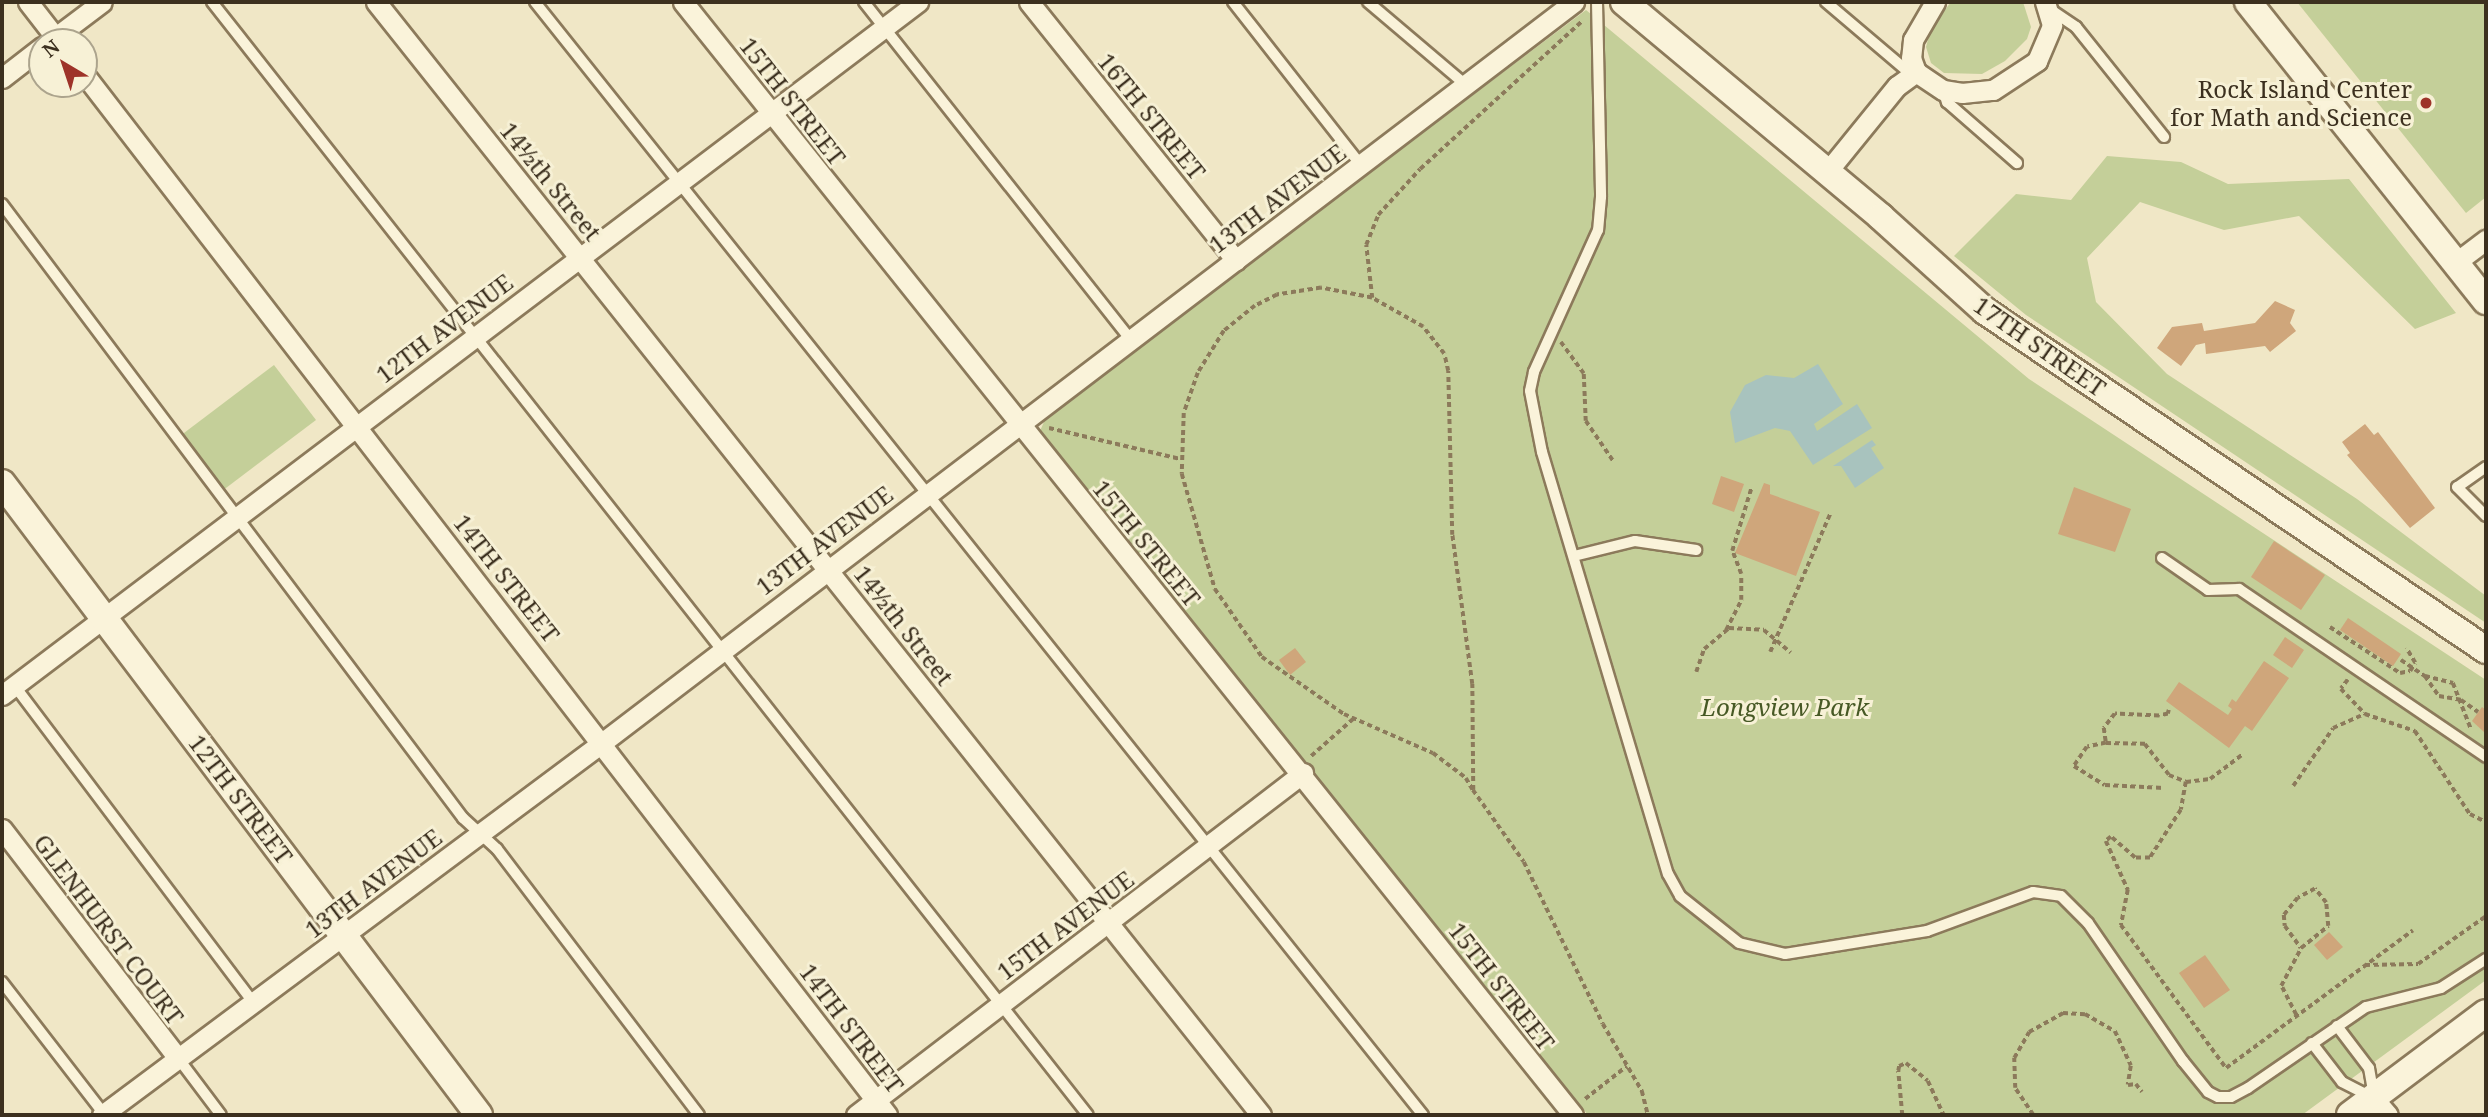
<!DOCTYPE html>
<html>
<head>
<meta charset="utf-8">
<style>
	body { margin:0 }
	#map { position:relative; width:2488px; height:1117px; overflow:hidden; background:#f0e7c6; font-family:"Noto Serif",serif }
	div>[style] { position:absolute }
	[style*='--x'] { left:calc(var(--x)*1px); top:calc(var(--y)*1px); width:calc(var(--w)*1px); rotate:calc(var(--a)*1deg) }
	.green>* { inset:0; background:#c4cf99 }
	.water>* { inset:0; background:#a8c3be }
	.building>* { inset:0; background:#cfa67b }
	.path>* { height:3.5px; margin-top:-1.75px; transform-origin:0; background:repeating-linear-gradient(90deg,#8c7a5b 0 5px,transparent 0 8.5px) }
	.roads { filter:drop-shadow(2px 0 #8c7a5b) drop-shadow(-2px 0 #8c7a5b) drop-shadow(0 2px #8c7a5b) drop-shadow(0 -2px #8c7a5b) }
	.lane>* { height:10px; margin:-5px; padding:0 5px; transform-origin:5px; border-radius:5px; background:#faf3da }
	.street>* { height:19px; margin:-9.5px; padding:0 9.5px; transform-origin:9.5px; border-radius:9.5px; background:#faf3da }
	.secondary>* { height:26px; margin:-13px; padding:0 13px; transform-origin:13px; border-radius:13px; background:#faf3da }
	.dots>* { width:19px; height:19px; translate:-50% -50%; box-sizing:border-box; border:4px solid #f7f1d6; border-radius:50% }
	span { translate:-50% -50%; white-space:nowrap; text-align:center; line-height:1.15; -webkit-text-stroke:6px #f7f1d6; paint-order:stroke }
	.poi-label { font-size:24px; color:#3c301f }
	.right { translate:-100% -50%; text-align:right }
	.street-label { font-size:24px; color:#3c301f }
	.park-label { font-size:24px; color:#475925; font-style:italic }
	.frame { position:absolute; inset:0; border:4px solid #3c301f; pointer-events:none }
	.north { position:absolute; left:28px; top:28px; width:70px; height:70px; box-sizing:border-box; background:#f7f1d6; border:2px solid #aca48d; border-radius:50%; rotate:321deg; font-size:19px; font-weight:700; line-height:28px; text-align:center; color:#3c301f }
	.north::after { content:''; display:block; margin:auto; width:24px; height:32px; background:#9e3329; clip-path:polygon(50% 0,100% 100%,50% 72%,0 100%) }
</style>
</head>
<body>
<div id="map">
	<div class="green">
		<i style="clip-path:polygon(1951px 2px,2023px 2px,2031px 27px,2027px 39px,2005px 61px,1982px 74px,1944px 73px,1931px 63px,1926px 47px,1931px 28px)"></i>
		<i style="clip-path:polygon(2297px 2px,2486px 2px,2486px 197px,2466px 213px)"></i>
		<i style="clip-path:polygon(1586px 10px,2029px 379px,2486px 680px,2486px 980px,2302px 1115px,1588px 1115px,1040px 431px,1047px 415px)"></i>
		<i style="clip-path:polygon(2107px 156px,2181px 162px,2228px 184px,2349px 179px,2456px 313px,2415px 329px,2299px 216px,2224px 230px,2140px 202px,2087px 258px,2096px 302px,2167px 374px,2357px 499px,2486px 596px,2486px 623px,2026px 315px,1954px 256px,2016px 194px,2071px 200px)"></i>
		<i style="clip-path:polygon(274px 365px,316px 420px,222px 491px,180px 436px)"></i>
	</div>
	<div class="water">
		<i style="clip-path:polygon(1818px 364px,1843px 404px,1814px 424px,1817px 431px,1857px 404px,1872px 428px,1813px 465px,1790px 431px,1775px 428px,1735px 443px,1730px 412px,1745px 385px,1766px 375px,1794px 378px)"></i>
		<i style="clip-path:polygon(1872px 440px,1876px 445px,1871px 448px,1884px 468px,1855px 488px,1841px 466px,1833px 466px)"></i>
	</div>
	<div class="building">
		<i style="clip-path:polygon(2275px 301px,2295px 310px,2290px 323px,2296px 331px,2270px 352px,2265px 346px,2206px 354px,2205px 343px,2196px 345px,2181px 366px,2157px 348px,2172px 327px,2202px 323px,2204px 331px,2255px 323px)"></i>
		<i style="clip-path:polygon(2365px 424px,2374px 435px,2378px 432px,2435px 508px,2410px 528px,2347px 455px,2350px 453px,2342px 442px)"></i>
		<i style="clip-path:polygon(1721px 476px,1744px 484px,1734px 512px,1712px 504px)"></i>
		<i style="clip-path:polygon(1764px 483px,1770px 485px,1770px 494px,1820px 512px,1796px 576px,1735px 553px)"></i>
		<i style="clip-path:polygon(2074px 487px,2131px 509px,2115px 552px,2058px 534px)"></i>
		<i style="clip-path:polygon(2274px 541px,2325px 575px,2301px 610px,2251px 577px)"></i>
		<i style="clip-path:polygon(2348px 618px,2401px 654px,2393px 666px,2340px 630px)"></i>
		<i style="clip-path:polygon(2285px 637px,2304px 650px,2292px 668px,2273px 655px)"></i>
		<i style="clip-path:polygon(1295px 648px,1306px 662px,1290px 675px,1279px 660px)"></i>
		<i style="clip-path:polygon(2264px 661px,2289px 678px,2252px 731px,2245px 726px,2229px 748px,2166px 701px,2179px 682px,2228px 715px,2232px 709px,2228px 706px,2232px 699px,2236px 702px)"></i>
		<i style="clip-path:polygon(2482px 707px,2486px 710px,2484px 732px,2472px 721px)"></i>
		<i style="clip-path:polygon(2329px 932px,2343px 947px,2327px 960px,2314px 945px)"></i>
		<i style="clip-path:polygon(2205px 955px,2230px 990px,2204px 1008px,2179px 973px)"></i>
	</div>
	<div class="path">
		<i style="--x:1372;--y:298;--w:53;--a:-96.5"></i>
		<i style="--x:1366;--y:245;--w:32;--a:-68"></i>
		<i style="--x:1378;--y:215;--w:62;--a:-47.6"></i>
		<i style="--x:1420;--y:169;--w:218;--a:-42.4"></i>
		<i style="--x:1561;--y:342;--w:39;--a:54"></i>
		<i style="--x:1584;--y:374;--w:47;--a:87.6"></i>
		<i style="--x:1586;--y:421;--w:50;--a:55.7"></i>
		<i style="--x:1049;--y:428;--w:135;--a:13.3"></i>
		<i style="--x:2330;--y:627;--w:84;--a:33.3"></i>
		<i style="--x:2400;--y:673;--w:10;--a:-11"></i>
		<i style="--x:2410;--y:671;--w:9;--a:-58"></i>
		<i style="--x:2415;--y:663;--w:17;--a:-121"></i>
		<i style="--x:1726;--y:630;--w:34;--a:-63"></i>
		<i style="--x:1741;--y:600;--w:26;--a:-90"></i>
		<i style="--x:1741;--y:574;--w:25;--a:-111"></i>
		<i style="--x:1732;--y:551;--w:65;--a:-73"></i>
		<i style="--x:1770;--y:652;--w:150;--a:-66.5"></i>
		<i style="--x:2401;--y:660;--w:29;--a:34"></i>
		<i style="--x:2425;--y:676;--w:29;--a:14"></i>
		<i style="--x:2453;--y:683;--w:49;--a:68.6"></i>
		<i style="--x:1696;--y:672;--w:24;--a:-71"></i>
		<i style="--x:1704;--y:649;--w:33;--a:-40"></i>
		<i style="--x:1729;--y:628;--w:35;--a:3"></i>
		<i style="--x:1764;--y:630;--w:35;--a:40"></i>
		<i style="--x:2425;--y:676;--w:24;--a:55"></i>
		<i style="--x:2439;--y:696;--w:22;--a:10"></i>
		<i style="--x:2461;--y:700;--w:21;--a:35"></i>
		<i style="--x:2348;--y:680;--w:11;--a:128"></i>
		<i style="--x:2341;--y:689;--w:35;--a:46"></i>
		<i style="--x:2365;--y:714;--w:53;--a:18.8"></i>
		<i style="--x:2415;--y:731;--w:100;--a:56.5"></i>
		<i style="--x:2470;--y:814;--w:18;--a:27"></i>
		<i style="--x:2169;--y:710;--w:4;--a:104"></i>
		<i style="--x:2168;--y:714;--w:9;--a:167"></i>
		<i style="--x:2159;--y:716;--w:44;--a:-177.4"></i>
		<i style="--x:2115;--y:714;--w:18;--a:128"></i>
		<i style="--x:2104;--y:728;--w:15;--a:82"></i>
		<i style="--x:2106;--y:743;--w:39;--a:1"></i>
		<i style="--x:2145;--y:744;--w:39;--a:52"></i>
		<i style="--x:2169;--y:775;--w:18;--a:22"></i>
		<i style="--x:2186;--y:782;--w:24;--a:-7"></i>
		<i style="--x:2210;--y:779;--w:41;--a:-37.1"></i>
		<i style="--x:2106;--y:743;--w:19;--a:168"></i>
		<i style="--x:2087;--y:747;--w:23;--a:124"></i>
		<i style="--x:2074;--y:766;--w:36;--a:32"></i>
		<i style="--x:2105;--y:785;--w:59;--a:2.9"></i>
		<i style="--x:1311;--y:756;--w:57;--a:-41.5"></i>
		<i style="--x:2186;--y:782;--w:28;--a:100"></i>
		<i style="--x:2181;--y:810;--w:57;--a:122.9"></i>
		<i style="--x:2150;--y:858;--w:15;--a:180"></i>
		<i style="--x:2135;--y:858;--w:32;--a:-139"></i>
		<i style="--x:2111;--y:837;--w:6;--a:141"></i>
		<i style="--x:2106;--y:841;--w:54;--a:65.8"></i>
		<i style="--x:2128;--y:890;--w:36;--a:101"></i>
		<i style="--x:2121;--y:925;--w:177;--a:53.7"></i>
		<i style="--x:2226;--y:1068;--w:232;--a:-36.4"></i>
		<i style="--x:2293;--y:786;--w:70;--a:-55.4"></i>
		<i style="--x:2333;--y:728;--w:35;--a:-24"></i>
		<i style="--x:1473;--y:790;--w:106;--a:-90.5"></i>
		<i style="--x:1472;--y:684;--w:150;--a:-97.6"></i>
		<i style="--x:1452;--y:535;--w:164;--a:-91.4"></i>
		<i style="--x:1448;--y:371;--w:17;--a:-103"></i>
		<i style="--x:1444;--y:354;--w:34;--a:-128"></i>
		<i style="--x:1423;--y:327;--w:59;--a:-150.4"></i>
		<i style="--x:1372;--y:298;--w:52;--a:-168.9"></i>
		<i style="--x:1321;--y:288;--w:45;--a:171"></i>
		<i style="--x:1277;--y:295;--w:25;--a:153"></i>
		<i style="--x:1255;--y:306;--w:40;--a:141"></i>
		<i style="--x:1224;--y:331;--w:49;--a:121.8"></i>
		<i style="--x:1198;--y:373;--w:42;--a:109.3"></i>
		<i style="--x:1184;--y:413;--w:61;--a:91.9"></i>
		<i style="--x:1182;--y:474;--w:120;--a:74"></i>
		<i style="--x:1215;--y:589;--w:83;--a:55.3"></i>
		<i style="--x:1262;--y:657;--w:100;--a:34.8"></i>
		<i style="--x:1344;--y:714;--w:97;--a:23.7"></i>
		<i style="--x:1433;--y:753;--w:41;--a:37.1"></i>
		<i style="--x:1466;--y:778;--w:14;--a:60"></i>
		<i style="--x:1473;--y:790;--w:88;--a:54.7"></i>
		<i style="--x:1524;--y:862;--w:180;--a:64"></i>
		<i style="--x:1603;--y:1024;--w:78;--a:59.8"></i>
		<i style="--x:1642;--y:1091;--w:25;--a:76"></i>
		<i style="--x:2365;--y:965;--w:53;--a:-1.1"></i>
		<i style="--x:2418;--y:964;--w:83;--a:-35.2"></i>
		<i style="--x:2296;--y:1015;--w:33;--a:-117"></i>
		<i style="--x:2281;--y:986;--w:43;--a:-62.2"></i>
		<i style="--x:2301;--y:948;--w:35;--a:-39"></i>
		<i style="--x:2328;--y:926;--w:23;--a:-95"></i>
		<i style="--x:2326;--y:903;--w:18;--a:-128"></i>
		<i style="--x:2315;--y:889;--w:19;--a:152"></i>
		<i style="--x:2298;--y:898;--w:22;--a:129"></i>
		<i style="--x:2284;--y:915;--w:11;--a:85"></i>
		<i style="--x:2285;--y:926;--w:27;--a:54"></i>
		<i style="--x:1585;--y:1099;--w:53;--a:-38.2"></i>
		<i style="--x:1808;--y:1115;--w:10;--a:0"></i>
		<i style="--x:1902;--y:1115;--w:44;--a:-95.2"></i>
		<i style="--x:1898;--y:1071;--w:5;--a:-79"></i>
		<i style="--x:1899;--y:1066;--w:8;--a:-23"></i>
		<i style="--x:1906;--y:1063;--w:28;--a:39"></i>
		<i style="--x:1928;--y:1081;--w:38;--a:65"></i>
		<i style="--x:2033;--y:1115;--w:32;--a:-124"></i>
		<i style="--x:2015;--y:1088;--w:30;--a:-92"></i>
		<i style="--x:2014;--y:1058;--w:30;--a:-60"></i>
		<i style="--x:2029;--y:1032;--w:39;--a:-29"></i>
		<i style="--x:2063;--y:1013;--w:22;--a:3"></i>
		<i style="--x:2085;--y:1014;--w:34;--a:30"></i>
		<i style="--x:2115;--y:1031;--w:38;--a:65"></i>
		<i style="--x:2131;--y:1066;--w:19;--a:99"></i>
		<i style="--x:2128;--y:1085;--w:8;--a:-7"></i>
		<i style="--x:2136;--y:1084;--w:10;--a:53"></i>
	</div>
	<div class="roads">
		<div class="lane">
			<i style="--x:212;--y:2;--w:1416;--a:51.8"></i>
			<i style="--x:535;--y:2;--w:1424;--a:51.42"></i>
			<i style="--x:864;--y:2;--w:429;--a:51.7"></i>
			<i style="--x:1233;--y:2;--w:207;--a:51.9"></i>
			<i style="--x:1368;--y:2;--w:128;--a:40.3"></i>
			<i style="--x:1597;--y:2;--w:195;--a:88.8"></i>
			<i style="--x:1601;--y:197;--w:33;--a:95"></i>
			<i style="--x:1598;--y:230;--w:156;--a:114.3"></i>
			<i style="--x:1534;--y:372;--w:19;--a:102"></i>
			<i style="--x:1530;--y:391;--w:62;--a:78.9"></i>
			<i style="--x:1542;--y:452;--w:440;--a:73.4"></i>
			<i style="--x:1668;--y:874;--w:25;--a:61"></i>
			<i style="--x:1680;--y:896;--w:75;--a:38.5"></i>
			<i style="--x:1739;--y:943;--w:47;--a:13.4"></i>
			<i style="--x:1785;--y:954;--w:144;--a:-9.2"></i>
			<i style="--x:1927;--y:931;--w:113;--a:-20.2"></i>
			<i style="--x:2033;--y:892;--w:28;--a:8"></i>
			<i style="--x:2061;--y:896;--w:38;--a:45"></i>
			<i style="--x:2088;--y:923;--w:168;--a:55.5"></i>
			<i style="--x:2183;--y:1061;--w:40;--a:51"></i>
			<i style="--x:2208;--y:1092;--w:11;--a:27"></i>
			<i style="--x:2218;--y:1097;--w:13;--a:0"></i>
			<i style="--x:2231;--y:1097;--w:19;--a:-28"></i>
			<i style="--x:2248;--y:1088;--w:143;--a:-34.5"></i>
			<i style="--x:2366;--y:1007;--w:77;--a:-14.2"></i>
			<i style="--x:2441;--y:988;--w:54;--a:-32.8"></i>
			<i style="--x:1826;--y:2;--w:113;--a:40.3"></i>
			<i style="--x:2048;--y:8;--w:34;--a:34"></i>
			<i style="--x:2076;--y:27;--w:141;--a:51.3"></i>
			<i style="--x:1943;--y:90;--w:13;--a:72"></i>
			<i style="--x:1947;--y:102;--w:93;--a:41.1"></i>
			<i style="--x:2;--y:204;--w:768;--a:53.1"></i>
			<i style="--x:463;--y:818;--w:46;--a:42.4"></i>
			<i style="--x:497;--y:849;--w:334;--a:52.8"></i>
			<i style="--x:2486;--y:467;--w:35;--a:145"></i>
			<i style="--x:2457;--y:487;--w:41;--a:45"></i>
			<i style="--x:1574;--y:556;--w:63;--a:-13.8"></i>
			<i style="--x:1635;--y:541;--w:62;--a:8.4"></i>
			<i style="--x:2162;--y:558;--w:56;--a:34.8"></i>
			<i style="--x:2208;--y:590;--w:31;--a:-2"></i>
			<i style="--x:2239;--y:589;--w:299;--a:34.2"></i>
			<i style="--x:14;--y:685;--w:397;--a:53"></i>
			<i style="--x:2;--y:982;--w:167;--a:52.3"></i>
			<i style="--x:2337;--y:1026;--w:53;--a:52.7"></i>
			<i style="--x:2369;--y:1068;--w:27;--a:80"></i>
			<i style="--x:2312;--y:1043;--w:49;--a:52.4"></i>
			<i style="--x:2342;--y:1082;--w:30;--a:27"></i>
			<i style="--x:178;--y:1058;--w:71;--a:53"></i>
		</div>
		<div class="street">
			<i style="--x:28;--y:2;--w:51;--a:52.2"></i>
			<i style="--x:376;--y:2;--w:1422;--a:51.51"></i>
			<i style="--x:683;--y:2;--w:1425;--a:51.35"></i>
			<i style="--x:1029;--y:2;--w:331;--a:51.3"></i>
			<i style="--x:1935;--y:2;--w:44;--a:120.1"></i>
			<i style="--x:1913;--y:40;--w:18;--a:96"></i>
			<i style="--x:1911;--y:58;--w:15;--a:70"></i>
			<i style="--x:1916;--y:72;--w:32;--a:34"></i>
			<i style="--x:1943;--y:90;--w:19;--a:9"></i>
			<i style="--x:1962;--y:93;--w:31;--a:-6"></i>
			<i style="--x:1993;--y:90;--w:53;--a:-33.4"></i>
			<i style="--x:2037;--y:61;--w:39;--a:-67"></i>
			<i style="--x:2052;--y:25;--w:24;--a:-107"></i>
			<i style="--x:49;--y:42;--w:66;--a:-37"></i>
			<i style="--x:84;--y:74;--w:1315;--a:52.35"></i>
			<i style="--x:2;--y:78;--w:51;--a:-37.8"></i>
			<i style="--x:1827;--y:172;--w:111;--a:-50.9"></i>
			<i style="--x:1897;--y:86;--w:24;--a:-36"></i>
			<i style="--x:2455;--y:263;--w:39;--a:-37"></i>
			<i style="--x:2;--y:695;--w:1149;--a:-37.11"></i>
			<i style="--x:2;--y:829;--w:289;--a:52.5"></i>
			<i style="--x:2374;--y:1099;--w:21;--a:49"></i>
			<i style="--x:102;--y:1115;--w:625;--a:-36.67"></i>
			<i style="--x:603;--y:742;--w:1221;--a:-37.31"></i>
			<i style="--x:856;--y:1115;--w:563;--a:-37.42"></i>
		</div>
		<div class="secondary">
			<i style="--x:1624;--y:2;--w:335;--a:39.9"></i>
			<i style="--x:1881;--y:217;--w:140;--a:42.1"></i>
			<i style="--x:1985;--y:311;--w:605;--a:34.08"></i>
			<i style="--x:2248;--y:2;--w:382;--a:51.5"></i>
			<i style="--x:2;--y:483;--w:792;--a:52.96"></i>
			<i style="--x:2350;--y:1115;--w:170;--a:-36.9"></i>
		</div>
	</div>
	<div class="dots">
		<i style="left:2426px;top:103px;background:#9e3329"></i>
	</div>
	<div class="poi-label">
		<span class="right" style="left:2412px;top:103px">Rock Island Center<br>for Math and Science</span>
	</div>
	<div class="street-label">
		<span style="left:793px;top:101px;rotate:52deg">15TH STREET</span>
		<span style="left:1152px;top:116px;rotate:51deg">16TH STREET</span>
		<span style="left:551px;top:181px;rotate:51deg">14½th Street</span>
		<span style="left:1277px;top:198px;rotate:-37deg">13TH AVENUE</span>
		<span style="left:444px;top:328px;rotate:-37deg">12TH AVENUE</span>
		<span style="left:2040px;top:346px;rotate:35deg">17TH STREET</span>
		<span style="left:824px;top:540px;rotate:-37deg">13TH AVENUE</span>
		<span style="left:1147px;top:543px;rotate:51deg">15TH STREET</span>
		<span style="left:507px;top:578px;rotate:52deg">14TH STREET</span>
		<span style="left:904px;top:625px;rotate:52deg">14½th Street</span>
		<span style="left:241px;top:799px;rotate:53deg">12TH STREET</span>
		<span style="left:373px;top:883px;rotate:-37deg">13TH AVENUE</span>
		<span style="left:1065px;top:925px;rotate:-37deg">15TH AVENUE</span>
		<span style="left:109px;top:929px;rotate:53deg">GLENHURST COURT</span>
		<span style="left:1502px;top:986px;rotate:52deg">15TH STREET</span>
		<span style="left:852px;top:1028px;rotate:53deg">14TH STREET</span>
	</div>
	<div class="park-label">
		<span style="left:1785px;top:707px">Longview Park</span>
	</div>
	<div class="frame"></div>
	<div class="north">N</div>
</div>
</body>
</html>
